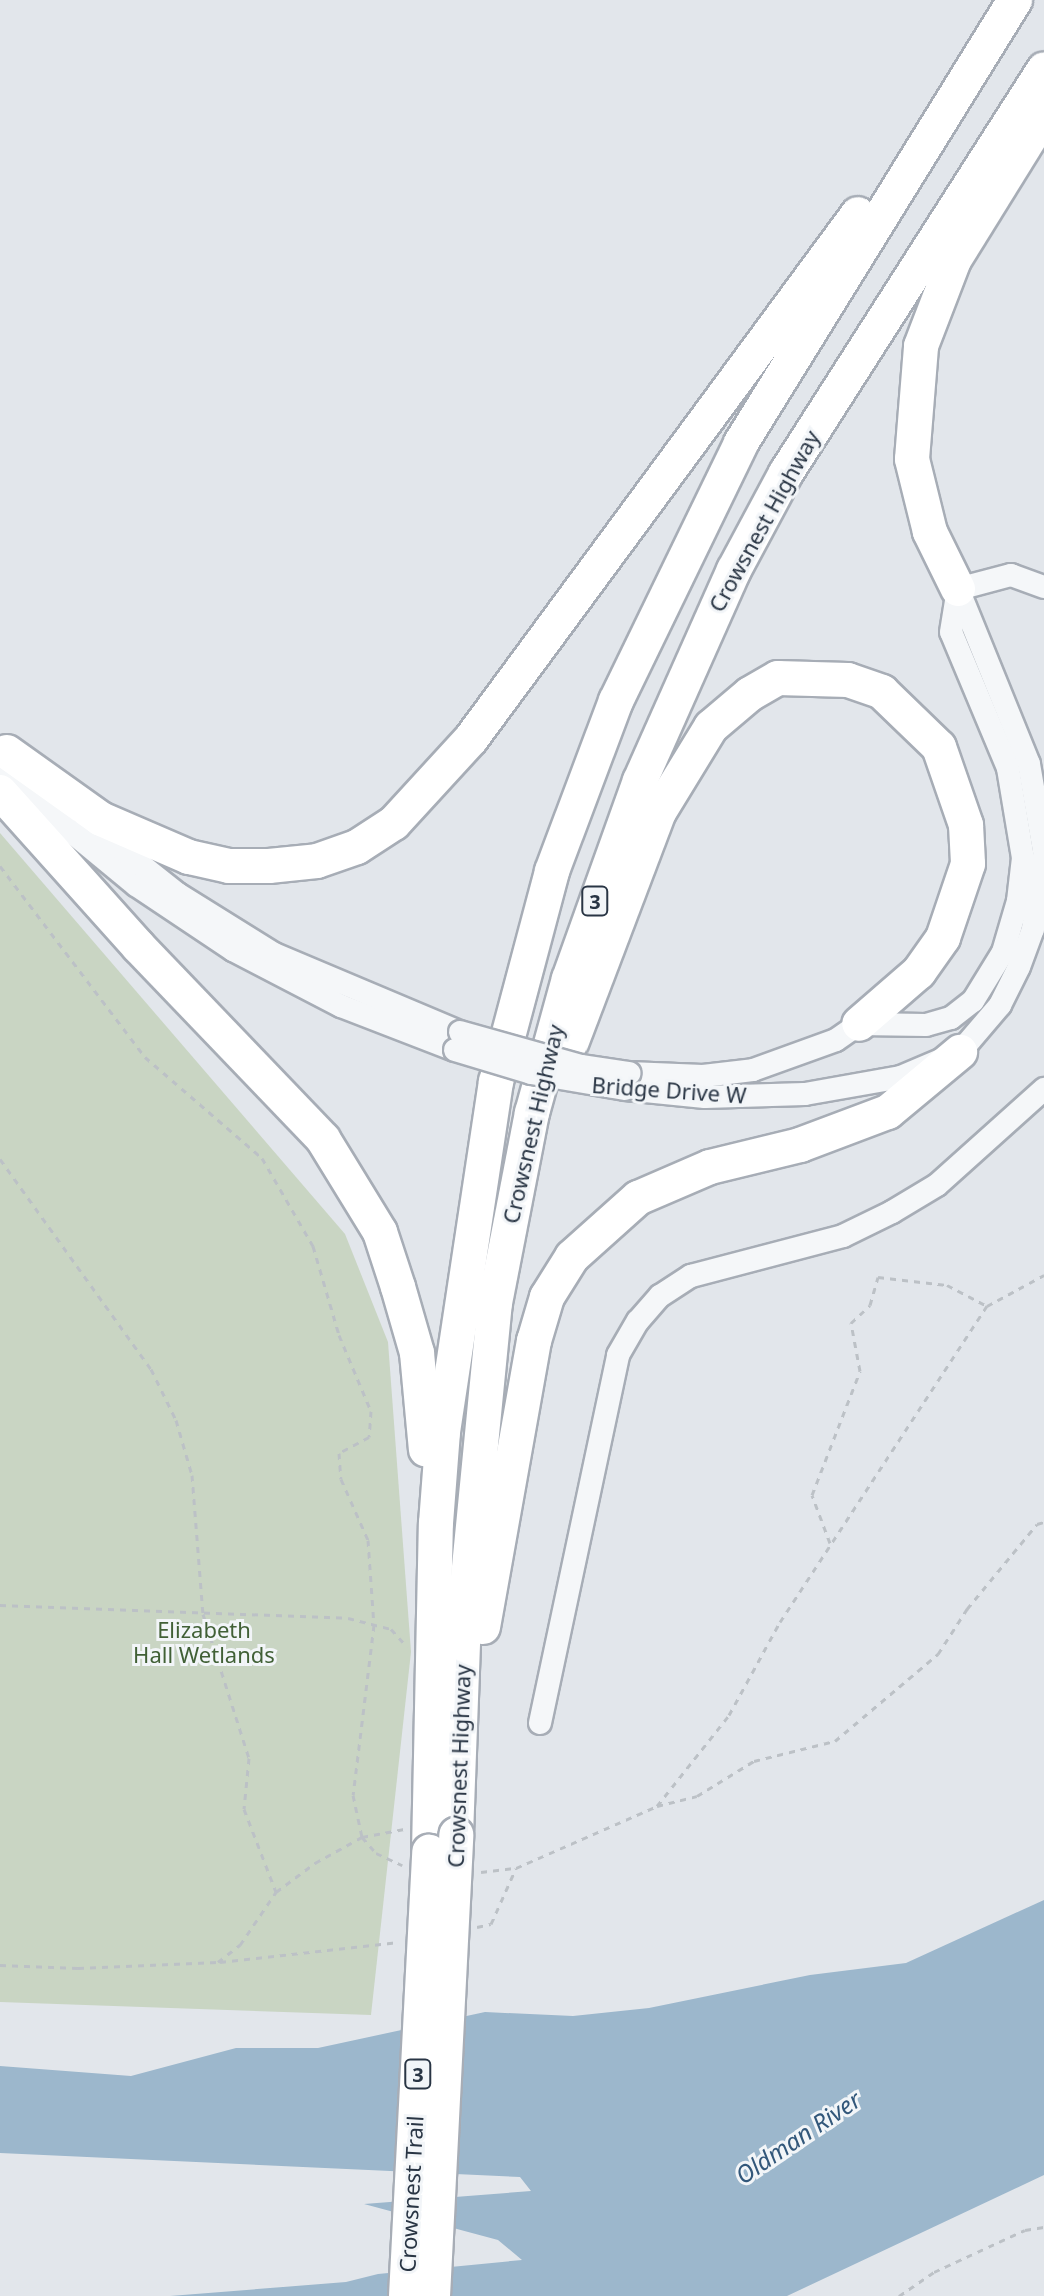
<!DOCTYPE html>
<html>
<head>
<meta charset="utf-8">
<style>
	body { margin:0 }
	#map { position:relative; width:1044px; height:2296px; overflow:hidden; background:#e2e6eb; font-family:"Noto Sans",sans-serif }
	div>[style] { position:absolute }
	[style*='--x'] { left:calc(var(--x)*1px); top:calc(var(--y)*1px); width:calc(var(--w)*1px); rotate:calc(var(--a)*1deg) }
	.green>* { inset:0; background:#c9d5c3 }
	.water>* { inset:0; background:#9cb7cc }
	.path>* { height:3px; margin-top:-1.5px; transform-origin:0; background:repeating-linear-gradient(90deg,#bcc1c6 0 6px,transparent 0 12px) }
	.roads { filter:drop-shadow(2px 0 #a7adb6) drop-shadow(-2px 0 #a7adb6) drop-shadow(0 2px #a7adb6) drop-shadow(0 -2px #a7adb6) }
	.minor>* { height:22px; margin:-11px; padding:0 11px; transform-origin:11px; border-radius:11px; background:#f5f7f9 }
	.highway>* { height:34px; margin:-17px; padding:0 17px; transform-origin:17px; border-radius:17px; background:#fff }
	.bridges { filter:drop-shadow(2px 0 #a7adb6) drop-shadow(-2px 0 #a7adb6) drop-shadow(0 2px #a7adb6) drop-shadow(0 -2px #a7adb6) }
	.minor-bridge>* { height:22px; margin:-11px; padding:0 11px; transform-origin:11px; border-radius:11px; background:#f5f7f9 }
	.highway-bridge>* { height:34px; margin:-17px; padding:0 17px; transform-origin:17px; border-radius:17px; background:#fff }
	span { translate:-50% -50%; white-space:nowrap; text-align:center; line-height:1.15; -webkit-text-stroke:6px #f2f5f8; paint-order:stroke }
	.shield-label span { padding:2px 6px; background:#f2f5f8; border:2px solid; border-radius:6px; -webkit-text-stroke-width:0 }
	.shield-label { font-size:20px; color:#293544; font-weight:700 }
	.street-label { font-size:22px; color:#293544 }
	.park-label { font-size:22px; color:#416036 }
	.water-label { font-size:24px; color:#32577a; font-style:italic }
</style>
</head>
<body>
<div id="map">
	<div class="green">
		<i style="clip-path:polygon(0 833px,345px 1234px,388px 1342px,411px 1652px,371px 2015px,0 2002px)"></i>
	</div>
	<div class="water">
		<i style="clip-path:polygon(1044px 1900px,1044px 2175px,787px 2296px,170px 2296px,346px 2282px,378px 2274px,522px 2260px,498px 2240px,364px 2204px,531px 2191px,520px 2177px,0 2153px,0 2066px,131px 2076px,236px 2048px,318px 2048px,485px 2012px,573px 2016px,649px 2008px,810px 1975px,906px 1963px)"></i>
	</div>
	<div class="path">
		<i style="--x:0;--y:866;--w:240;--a:52.8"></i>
		<i style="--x:145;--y:1057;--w:155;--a:40.8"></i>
		<i style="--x:262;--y:1158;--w:102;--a:59.9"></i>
		<i style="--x:313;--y:1246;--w:93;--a:73.7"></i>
		<i style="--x:339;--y:1335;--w:82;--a:67.2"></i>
		<i style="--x:371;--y:1411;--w:26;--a:94"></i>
		<i style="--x:369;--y:1437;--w:34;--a:152"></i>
		<i style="--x:339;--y:1453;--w:26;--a:86"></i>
		<i style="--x:341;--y:1479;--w:67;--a:66.1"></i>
		<i style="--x:368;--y:1540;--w:85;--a:86"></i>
		<i style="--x:374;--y:1625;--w:171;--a:97"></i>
		<i style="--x:353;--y:1795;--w:43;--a:77.9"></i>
		<i style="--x:362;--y:1837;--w:21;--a:49"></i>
		<i style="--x:376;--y:1853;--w:29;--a:25"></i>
		<i style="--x:0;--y:1159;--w:259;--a:54.3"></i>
		<i style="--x:151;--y:1369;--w:57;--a:63.9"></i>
		<i style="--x:176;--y:1420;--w:57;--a:73.8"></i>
		<i style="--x:192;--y:1475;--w:139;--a:85.5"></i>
		<i style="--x:203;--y:1614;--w:151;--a:72.3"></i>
		<i style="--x:249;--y:1758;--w:51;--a:95.6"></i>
		<i style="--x:244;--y:1809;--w:89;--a:68.9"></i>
		<i style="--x:830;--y:1543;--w:51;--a:-110.6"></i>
		<i style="--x:812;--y:1495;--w:133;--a:-68.8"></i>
		<i style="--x:860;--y:1371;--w:49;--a:-100.6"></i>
		<i style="--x:851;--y:1323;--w:26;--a:-43"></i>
		<i style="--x:870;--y:1305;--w:29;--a:-74"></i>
		<i style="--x:878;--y:1277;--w:69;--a:6.6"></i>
		<i style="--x:947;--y:1285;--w:45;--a:27.7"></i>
		<i style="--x:0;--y:1605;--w:348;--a:2.1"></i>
		<i style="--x:348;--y:1618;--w:44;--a:14.3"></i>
		<i style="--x:391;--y:1629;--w:24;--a:48"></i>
		<i style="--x:657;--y:1806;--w:116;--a:-51.6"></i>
		<i style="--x:729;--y:1715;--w:106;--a:-61.3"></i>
		<i style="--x:780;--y:1622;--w:378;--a:-56.8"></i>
		<i style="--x:987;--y:1306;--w:65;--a:-28.5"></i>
		<i style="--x:481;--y:1872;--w:35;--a:-7"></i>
		<i style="--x:516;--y:1868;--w:154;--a:-23.7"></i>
		<i style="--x:657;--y:1806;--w:41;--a:-14"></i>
		<i style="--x:697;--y:1796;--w:67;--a:-31.6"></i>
		<i style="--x:754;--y:1761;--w:83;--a:-13.9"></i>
		<i style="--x:835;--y:1741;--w:135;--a:-40.2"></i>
		<i style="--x:938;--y:1654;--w:54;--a:-57.2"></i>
		<i style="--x:967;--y:1609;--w:110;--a:-50.5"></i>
		<i style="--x:1037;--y:1524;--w:7;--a:-16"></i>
		<i style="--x:477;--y:1927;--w:14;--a:-12"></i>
		<i style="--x:491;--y:1924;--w:61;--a:-65.9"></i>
		<i style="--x:220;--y:1962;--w:180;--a:-6.4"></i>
		<i style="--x:0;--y:1965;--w:78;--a:2.2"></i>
		<i style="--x:78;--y:1968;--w:140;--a:-2.5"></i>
		<i style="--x:218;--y:1962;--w:28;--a:-38"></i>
		<i style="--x:240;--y:1945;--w:64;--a:-55.8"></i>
		<i style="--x:276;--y:1892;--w:49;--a:-36.6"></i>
		<i style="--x:315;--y:1863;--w:54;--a:-29"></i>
		<i style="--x:362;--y:1837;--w:43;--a:-10.8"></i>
		<i style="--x:899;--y:2296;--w:42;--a:-34.4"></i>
		<i style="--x:934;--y:2272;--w:100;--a:-24.8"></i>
		<i style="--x:1025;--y:2230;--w:19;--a:-9"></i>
	</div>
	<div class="roads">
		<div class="minor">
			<i style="--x:958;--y:589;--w:189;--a:67.9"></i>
			<i style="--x:1029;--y:764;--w:88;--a:80.2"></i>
			<i style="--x:958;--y:589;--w:55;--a:-14.8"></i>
			<i style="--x:1011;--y:575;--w:35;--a:20"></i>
			<i style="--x:0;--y:773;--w:176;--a:39.5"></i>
			<i style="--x:136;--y:885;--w:117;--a:33.8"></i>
			<i style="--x:233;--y:950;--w:122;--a:27.4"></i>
			<i style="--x:341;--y:1006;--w:122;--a:21.1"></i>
			<i style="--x:87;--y:822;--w:116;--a:38.4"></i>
			<i style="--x:178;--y:894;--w:113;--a:32"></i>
			<i style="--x:274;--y:954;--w:202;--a:22.8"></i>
			<i style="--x:629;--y:1073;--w:74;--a:2.3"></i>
			<i style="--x:703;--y:1076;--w:50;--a:-6.8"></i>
			<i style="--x:753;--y:1070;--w:88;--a:-19.9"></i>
			<i style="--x:836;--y:1040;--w:28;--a:-35"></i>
			<i style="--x:859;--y:1024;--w:67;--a:0.9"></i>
			<i style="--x:926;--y:1025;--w:26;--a:-16"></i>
			<i style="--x:951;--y:1018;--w:28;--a:-38"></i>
			<i style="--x:973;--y:1001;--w:57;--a:-58.5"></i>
			<i style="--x:1003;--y:952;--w:53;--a:-73.6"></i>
			<i style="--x:1018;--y:901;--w:43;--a:-83.4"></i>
			<i style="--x:1023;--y:858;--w:91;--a:-99.5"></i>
			<i style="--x:1008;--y:768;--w:147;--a:-112.7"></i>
			<i style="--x:951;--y:632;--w:44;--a:-80.8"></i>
			<i style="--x:625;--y:1089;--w:80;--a:5.7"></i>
			<i style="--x:705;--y:1097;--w:100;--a:-1.7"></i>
			<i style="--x:805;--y:1094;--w:97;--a:-10"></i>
			<i style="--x:901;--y:1077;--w:64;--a:-23"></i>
			<i style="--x:960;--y:1052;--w:62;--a:-49.6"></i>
			<i style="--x:1000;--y:1005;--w:42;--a:-63.4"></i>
			<i style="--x:1019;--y:967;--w:40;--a:-69.8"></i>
			<i style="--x:1033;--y:929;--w:74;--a:-81.4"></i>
			<i style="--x:540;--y:1723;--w:376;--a:-78"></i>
			<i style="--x:618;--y:1355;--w:39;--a:-60"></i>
			<i style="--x:638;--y:1321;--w:33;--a:-49"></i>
			<i style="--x:660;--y:1296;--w:37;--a:-33"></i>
			<i style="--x:691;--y:1276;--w:157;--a:-14.7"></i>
			<i style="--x:843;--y:1236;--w:55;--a:-26.1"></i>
			<i style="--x:892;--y:1212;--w:52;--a:-31"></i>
			<i style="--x:937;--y:1185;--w:144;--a:-41.9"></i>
		</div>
		<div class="highway">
			<i style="--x:958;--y:589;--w:64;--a:-116.2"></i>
			<i style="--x:930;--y:532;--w:75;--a:-103.9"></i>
			<i style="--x:912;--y:459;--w:113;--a:-85.4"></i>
			<i style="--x:921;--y:346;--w:92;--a:-69"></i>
			<i style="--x:954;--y:260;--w:171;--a:-58.2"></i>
			<i style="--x:7;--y:752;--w:115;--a:35.5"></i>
			<i style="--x:101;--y:819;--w:96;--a:23.4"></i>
			<i style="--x:189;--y:857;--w:41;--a:12.7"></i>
			<i style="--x:229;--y:866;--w:40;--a:0"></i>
			<i style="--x:269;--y:866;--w:48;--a:-5.9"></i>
			<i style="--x:317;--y:861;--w:42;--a:-19.3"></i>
			<i style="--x:357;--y:847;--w:44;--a:-33"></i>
			<i style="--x:394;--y:823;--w:114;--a:-47.5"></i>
			<i style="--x:471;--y:739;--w:652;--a:-53.6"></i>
			<i style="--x:0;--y:792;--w:208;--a:48.1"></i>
			<i style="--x:139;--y:947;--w:266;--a:46.2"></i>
			<i style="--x:323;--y:1139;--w:109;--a:58.5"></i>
			<i style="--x:380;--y:1232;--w:58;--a:71.9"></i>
			<i style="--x:398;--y:1287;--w:69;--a:73.9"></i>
			<i style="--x:417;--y:1353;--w:97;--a:84.7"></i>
			<i style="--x:572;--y:1041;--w:245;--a:-69.2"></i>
			<i style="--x:659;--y:812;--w:100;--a:-58.5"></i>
			<i style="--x:711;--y:727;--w:51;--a:-40.2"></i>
			<i style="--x:750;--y:694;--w:32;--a:-30"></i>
			<i style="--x:778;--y:678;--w:70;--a:1.6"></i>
			<i style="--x:848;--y:680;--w:36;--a:19"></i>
			<i style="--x:882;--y:692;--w:79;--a:44"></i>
			<i style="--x:939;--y:747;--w:83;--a:70.9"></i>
			<i style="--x:966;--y:825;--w:39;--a:87"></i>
			<i style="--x:968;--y:864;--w:78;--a:108.7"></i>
			<i style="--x:943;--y:938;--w:42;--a:125.2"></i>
			<i style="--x:919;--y:972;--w:79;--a:139.1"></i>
			<i style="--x:483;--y:1627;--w:291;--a:-79.9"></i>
			<i style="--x:534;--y:1341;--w:46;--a:-73.5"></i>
			<i style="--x:547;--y:1297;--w:47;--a:-58"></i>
			<i style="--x:572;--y:1257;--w:89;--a:-41.8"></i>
			<i style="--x:638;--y:1198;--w:78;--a:-23.3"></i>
			<i style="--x:710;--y:1167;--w:93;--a:-13.7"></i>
			<i style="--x:800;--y:1145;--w:94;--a:-20.6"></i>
			<i style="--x:888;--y:1112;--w:94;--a:-39.8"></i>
			<i style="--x:456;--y:1835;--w:217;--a:-87.9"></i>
			<i style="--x:464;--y:1618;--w:317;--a:-84.4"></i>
			<i style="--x:495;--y:1303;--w:194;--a:-79"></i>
			<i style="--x:532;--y:1113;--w:139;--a:-74.6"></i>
			<i style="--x:569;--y:979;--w:210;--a:-70.3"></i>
			<i style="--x:640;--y:781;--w:231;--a:-66"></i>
			<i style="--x:734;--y:570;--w:110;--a:-61.8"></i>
			<i style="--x:786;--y:473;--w:479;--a:-57.4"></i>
			<i style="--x:429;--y:1852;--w:329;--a:-88.8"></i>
			<i style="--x:436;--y:1523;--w:91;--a:-85.6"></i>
			<i style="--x:443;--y:1432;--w:354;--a:-81.4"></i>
			<i style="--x:496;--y:1082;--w:218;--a:-75.1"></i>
			<i style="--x:552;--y:871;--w:182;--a:-69.4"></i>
			<i style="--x:616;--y:701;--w:287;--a:-64.1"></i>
			<i style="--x:741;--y:443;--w:521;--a:-58.26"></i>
		</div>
	</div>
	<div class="bridges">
		<div class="minor-bridge">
			<i style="--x:460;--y:1032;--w:126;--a:15.7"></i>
			<i style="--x:581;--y:1066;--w:49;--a:8.3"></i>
			<i style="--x:455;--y:1050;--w:79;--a:16.8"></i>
			<i style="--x:531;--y:1073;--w:95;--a:9.7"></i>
		</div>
		<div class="highway-bridge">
			<i style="--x:406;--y:2296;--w:445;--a:-87"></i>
			<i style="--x:433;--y:2296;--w:462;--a:-87.1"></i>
		</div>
	</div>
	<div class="shield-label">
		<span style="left:595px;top:901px">3</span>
		<span style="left:418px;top:2074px">3</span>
	</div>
	<div class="street-label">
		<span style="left:764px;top:521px;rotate:-61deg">Crowsnest Highway</span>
		<span style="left:669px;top:1090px;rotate:4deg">Bridge Drive W</span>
		<span style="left:533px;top:1124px;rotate:-77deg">Crowsnest Highway</span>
		<span style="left:459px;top:1766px;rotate:-88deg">Crowsnest Highway</span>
		<span style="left:411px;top:2194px;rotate:-87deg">Crowsnest Trail</span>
	</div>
	<div class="park-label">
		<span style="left:204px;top:1642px">Elizabeth<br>Hall Wetlands</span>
	</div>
	<div class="water-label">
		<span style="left:798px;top:2137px;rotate:-34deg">Oldman River</span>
	</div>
</div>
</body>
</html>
